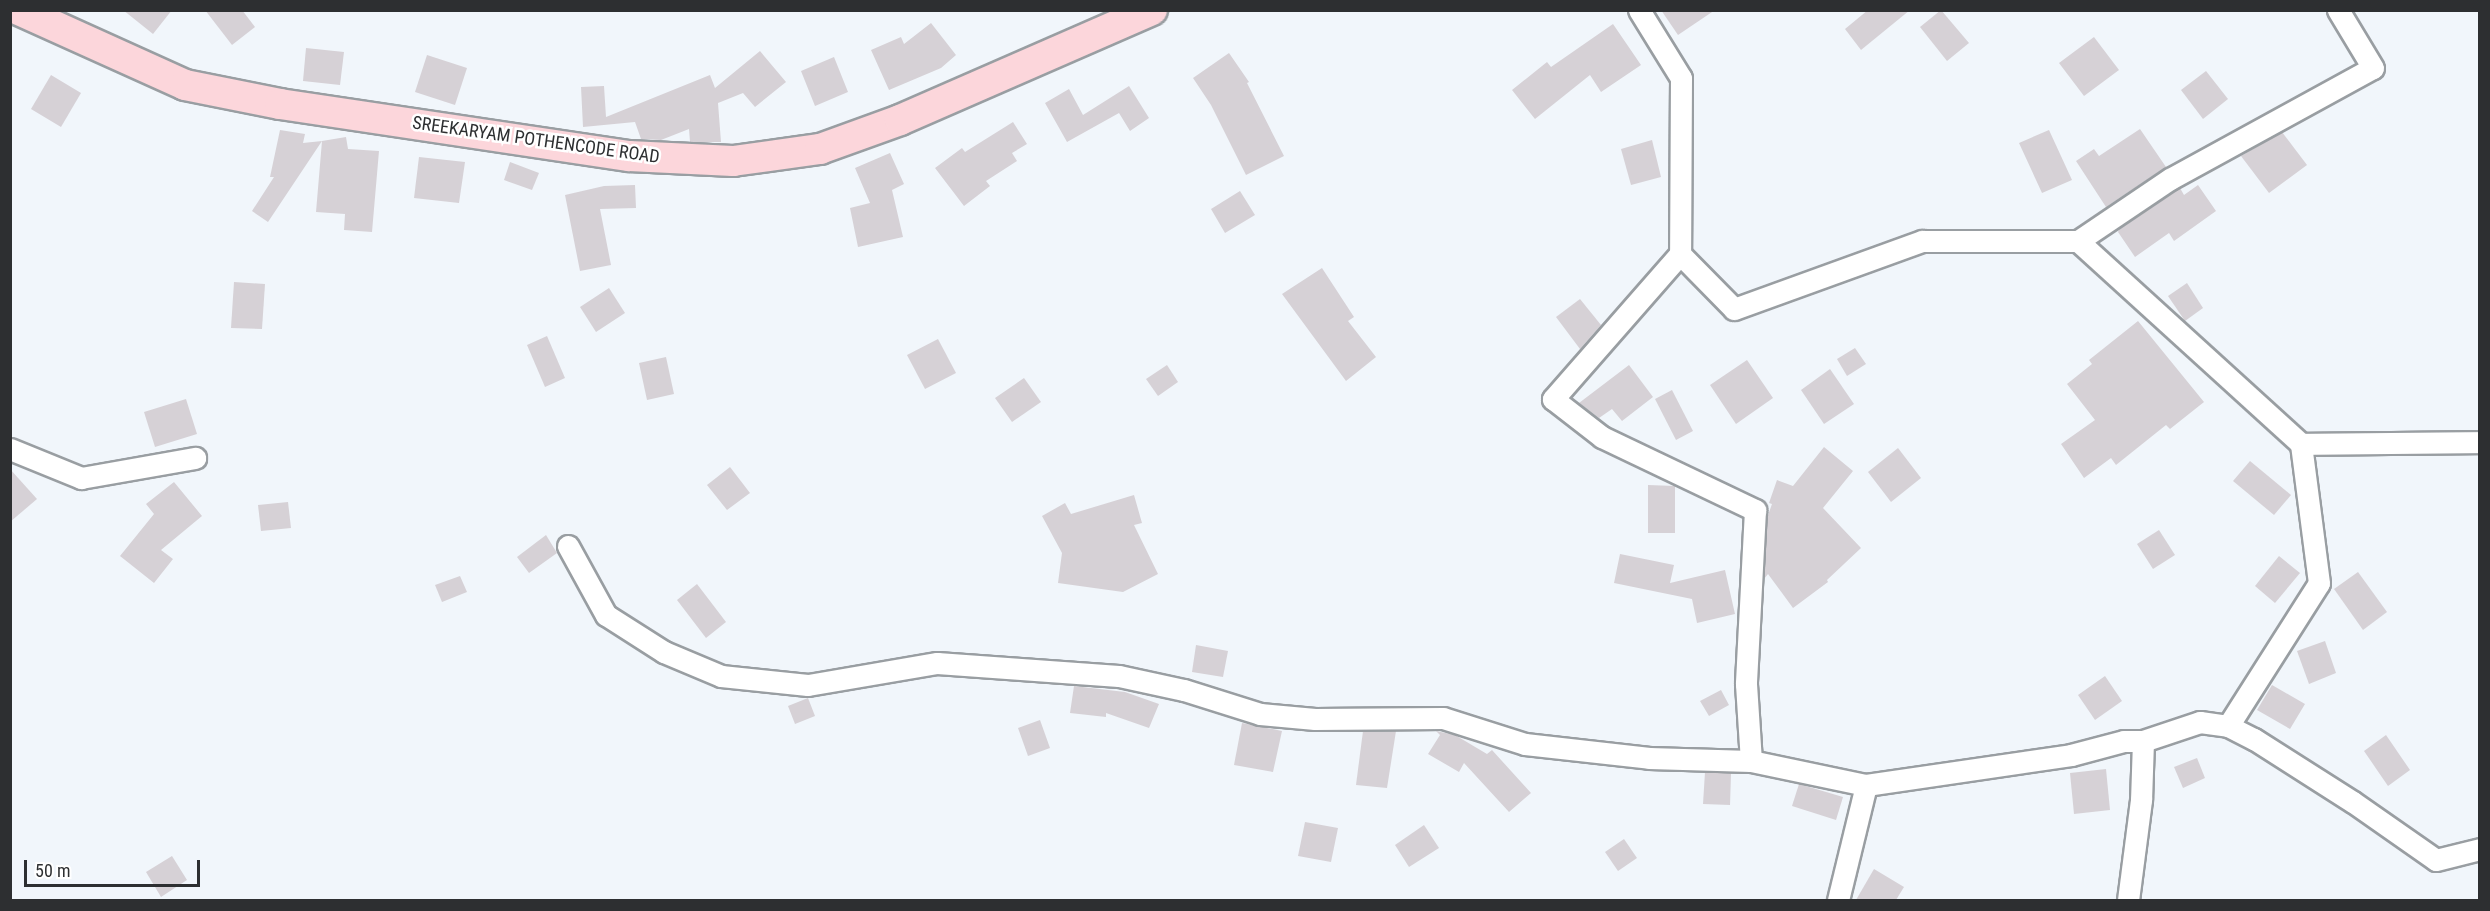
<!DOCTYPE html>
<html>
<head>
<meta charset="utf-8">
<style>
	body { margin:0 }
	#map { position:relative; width:2490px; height:911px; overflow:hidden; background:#f1f6fb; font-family:"Roboto Condensed",sans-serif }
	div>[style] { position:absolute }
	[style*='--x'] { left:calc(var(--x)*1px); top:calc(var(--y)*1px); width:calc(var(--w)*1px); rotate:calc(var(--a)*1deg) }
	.building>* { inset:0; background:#d6d1d6 }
	.roads { filter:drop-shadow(2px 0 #999ea2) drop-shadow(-2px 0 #999ea2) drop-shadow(0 2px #999ea2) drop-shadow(0 -2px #999ea2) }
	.minor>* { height:21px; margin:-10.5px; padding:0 10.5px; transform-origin:10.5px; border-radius:10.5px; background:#fff }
	.secondary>* { height:30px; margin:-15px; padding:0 15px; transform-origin:15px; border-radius:15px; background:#fcd6db }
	span { translate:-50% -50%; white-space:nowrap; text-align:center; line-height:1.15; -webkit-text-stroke:5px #fff; paint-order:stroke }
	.street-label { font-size:18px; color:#2d2f31 }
	.frame { position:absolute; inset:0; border:12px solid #2d2f31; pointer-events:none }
	.scale { position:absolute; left:24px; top:860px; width:176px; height:27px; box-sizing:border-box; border:3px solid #2d2f31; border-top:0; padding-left:8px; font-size:18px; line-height:21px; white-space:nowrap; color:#2d2f31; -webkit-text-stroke:4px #fff; paint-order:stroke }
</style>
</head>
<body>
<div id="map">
	<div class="building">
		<i style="clip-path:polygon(123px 10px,172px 10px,153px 34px)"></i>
		<i style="clip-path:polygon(205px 10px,242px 10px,255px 27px,232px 45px)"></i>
		<i style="clip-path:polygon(1661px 10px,1715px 10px,1678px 35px)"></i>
		<i style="clip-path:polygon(1868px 10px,1910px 10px,1861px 50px,1845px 29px)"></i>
		<i style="clip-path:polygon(1941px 10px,1969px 43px,1947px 61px,1920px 27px)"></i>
		<i style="clip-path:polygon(931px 23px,956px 55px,941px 68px,889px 90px,871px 50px,901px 37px,904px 44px)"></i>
		<i style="clip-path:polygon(1613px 24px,1641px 65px,1601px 92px,1590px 75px,1535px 119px,1512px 90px,1547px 62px,1551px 67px)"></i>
		<i style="clip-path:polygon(2094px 37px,2119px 70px,2084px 96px,2059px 63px)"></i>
		<i style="clip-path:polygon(306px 48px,344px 52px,340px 85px,303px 81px)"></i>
		<i style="clip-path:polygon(760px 51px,786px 82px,755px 107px,743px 93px,718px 103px,721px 142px,690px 142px,689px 129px,661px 140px,641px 139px,635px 122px,583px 127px,581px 87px,604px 86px,606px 117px,710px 75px,715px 88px)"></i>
		<i style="clip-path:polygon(1229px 53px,1249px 82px,1247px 83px,1284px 156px,1246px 175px,1211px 105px,1193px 78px)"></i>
		<i style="clip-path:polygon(427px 55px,467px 68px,455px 105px,415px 92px)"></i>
		<i style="clip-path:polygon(834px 57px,848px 92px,815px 106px,801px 71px)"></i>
		<i style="clip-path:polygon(2206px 71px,2228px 99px,2203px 119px,2181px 90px)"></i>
		<i style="clip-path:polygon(51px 75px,81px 93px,61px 127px,31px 109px)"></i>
		<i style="clip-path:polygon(1129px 86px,1149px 118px,1130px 131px,1119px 113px,1067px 142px,1045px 103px,1069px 89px,1083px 115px)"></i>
		<i style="clip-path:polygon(1013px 122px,1027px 144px,1012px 153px,1017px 161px,986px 181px,990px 186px,964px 206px,935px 168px,962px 148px,965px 152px)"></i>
		<i style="clip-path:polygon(2140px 129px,2166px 167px,2106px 207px,2076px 161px,2094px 149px,2099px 156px)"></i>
		<i style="clip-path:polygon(280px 130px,305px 134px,303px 143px,322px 141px,268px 222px,252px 211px,274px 177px,270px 177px)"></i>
		<i style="clip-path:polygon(2049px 130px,2072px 180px,2042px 193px,2019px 143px)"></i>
		<i style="clip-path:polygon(2282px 132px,2307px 165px,2269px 193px,2241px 156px)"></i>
		<i style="clip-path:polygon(346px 137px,348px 149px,379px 151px,372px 232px,344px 230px,345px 214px,316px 212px,322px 141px)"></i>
		<i style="clip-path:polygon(1652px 140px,1661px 177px,1631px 185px,1621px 149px)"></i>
		<i style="clip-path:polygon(890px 153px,904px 184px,892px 190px,903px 237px,858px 247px,850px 208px,870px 203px,855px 168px)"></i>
		<i style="clip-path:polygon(419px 157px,465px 162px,459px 203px,414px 198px)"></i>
		<i style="clip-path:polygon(510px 162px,539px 173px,532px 190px,504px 180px)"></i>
		<i style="clip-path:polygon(635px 185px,636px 208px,600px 209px,611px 265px,580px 271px,565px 195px,604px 186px)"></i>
		<i style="clip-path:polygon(2198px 185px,2216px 211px,2174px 241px,2169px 233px,2135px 257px,2118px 232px,2120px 228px,2180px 188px,2184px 195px)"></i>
		<i style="clip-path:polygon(1240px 191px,1255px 215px,1225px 233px,1211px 209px)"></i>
		<i style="clip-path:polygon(1322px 268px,1354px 317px,1348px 321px,1376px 357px,1346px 381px,1282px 294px)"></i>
		<i style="clip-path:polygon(234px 282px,265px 284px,262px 329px,231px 328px)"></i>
		<i style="clip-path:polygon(2187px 283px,2203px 308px,2185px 321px,2168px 296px)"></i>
		<i style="clip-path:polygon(609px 288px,625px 313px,596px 332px,580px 307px)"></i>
		<i style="clip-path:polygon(1580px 299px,1601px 325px,1580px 349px,1556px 317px)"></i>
		<i style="clip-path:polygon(2138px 321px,2204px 402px,2170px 429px,2166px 425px,2116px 465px,2111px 458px,2084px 478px,2061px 444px,2095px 420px,2067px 384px,2092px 364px,2089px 360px)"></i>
		<i style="clip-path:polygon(547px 336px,565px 378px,545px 387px,527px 345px)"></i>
		<i style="clip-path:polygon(938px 339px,956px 373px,925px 389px,907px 355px)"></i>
		<i style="clip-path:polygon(1855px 348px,1866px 364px,1847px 376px,1837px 359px)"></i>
		<i style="clip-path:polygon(666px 357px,674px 394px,647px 400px,639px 363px)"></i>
		<i style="clip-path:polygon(1747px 360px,1773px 398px,1736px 424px,1710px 385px)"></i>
		<i style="clip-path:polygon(1167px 365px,1178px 382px,1158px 396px,1146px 379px)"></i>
		<i style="clip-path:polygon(1629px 365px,1653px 397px,1622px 421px,1612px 409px,1599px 418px,1579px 403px)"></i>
		<i style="clip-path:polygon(1830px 369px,1854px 404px,1824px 424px,1801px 390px)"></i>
		<i style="clip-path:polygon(1024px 378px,1041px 402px,1012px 422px,995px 398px)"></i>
		<i style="clip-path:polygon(1672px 390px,1693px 431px,1676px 440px,1655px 399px)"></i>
		<i style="clip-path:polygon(186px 399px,197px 434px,155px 447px,144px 412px)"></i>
		<i style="clip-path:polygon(1824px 447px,1853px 471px,1823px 508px,1861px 548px,1827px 580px,1828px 582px,1793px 608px,1768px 574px,1764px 579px,1767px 518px,1772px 504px,1769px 503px,1777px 480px,1793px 486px)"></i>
		<i style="clip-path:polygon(1898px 448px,1921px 478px,1891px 502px,1868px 472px)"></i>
		<i style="clip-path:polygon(2250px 461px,2291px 495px,2274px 515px,2233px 481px)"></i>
		<i style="clip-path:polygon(730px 467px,750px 493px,727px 510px,707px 485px)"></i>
		<i style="clip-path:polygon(10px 469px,37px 499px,10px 522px)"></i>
		<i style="clip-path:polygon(174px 482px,202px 516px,161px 550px,173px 559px,154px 583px,120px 556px,154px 514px,146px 504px)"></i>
		<i style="clip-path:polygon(1648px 485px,1675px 486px,1675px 533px,1648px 533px)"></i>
		<i style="clip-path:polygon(1134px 495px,1142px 523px,1134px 525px,1158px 574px,1123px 592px,1058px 583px,1062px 553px,1042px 516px,1065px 503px,1071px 514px)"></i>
		<i style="clip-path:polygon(288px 502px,291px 528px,261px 531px,258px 505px)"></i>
		<i style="clip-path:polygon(2159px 530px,2175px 555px,2153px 569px,2137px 544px)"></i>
		<i style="clip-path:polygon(546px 535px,557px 553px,529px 573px,517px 557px)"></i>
		<i style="clip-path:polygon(1620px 554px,1674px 565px,1670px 583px,1725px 570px,1735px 614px,1697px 623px,1692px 599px,1614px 583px)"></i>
		<i style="clip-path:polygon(2279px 556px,2300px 573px,2275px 603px,2255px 586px)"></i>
		<i style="clip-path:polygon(2358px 572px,2387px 612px,2363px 630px,2334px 589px)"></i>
		<i style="clip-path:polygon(460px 576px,467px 592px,442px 602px,435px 585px)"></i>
		<i style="clip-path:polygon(697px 584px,726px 622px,706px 638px,677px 600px)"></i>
		<i style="clip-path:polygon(2325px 641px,2336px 673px,2309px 684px,2297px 651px)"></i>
		<i style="clip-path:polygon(1196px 645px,1228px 651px,1223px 677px,1192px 672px)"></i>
		<i style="clip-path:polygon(2105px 676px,2122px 701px,2095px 720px,2078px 695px)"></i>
		<i style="clip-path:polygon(2272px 685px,2305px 704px,2290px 729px,2257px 710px)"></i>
		<i style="clip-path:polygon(1074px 686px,1125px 692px,1159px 704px,1149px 728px,1106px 713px,1106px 717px,1070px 713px)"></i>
		<i style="clip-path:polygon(1721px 690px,1729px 705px,1709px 716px,1700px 701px)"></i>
		<i style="clip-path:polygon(808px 698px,815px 716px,795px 724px,788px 706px)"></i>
		<i style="clip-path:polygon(1040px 720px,1050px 748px,1028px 756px,1018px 728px)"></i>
		<i style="clip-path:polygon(1242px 723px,1282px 731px,1273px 772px,1234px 765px)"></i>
		<i style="clip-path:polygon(1363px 731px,1396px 731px,1387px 788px,1356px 785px)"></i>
		<i style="clip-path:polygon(1436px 731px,1455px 735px,1487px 754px,1492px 750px,1531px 793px,1509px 812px,1464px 763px,1459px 772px,1428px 754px,1440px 735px)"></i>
		<i style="clip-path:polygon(2386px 735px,2410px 770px,2388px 786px,2364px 751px)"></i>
		<i style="clip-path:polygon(2197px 758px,2205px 778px,2183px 788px,2174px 767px)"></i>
		<i style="clip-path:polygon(2106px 769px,2110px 810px,2074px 814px,2070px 773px)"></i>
		<i style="clip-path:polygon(1705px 772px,1731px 773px,1730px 805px,1703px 804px)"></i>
		<i style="clip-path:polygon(1799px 784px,1843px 797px,1836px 820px,1792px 806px)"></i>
		<i style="clip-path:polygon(1305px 822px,1338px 828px,1331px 862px,1298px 856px)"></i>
		<i style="clip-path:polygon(1424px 825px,1439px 848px,1409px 867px,1395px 845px)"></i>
		<i style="clip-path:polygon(1624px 839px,1637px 858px,1618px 871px,1605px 852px)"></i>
		<i style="clip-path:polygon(172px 856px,187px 880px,161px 897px,146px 872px)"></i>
		<i style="clip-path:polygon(1874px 869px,1904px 887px,1896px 900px,1856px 900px)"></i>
	</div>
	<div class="roads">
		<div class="minor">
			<i style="--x:1639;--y:10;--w:80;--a:58.3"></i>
			<i style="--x:1681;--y:78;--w:176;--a:90.3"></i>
			<i style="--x:1680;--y:254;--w:193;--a:131.2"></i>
			<i style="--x:1553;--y:399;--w:62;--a:37.8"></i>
			<i style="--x:1602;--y:437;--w:170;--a:25.5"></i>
			<i style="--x:1755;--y:510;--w:174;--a:93"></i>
			<i style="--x:1746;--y:684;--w:77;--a:86.3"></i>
			<i style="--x:2078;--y:241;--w:302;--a:42.3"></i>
			<i style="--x:2301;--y:444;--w:179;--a:-0.6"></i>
			<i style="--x:1680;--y:254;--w:77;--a:45.5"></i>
			<i style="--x:1734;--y:309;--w:200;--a:-19.9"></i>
			<i style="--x:1922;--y:241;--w:156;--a:0"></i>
			<i style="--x:2078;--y:241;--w:111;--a:-34"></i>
			<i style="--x:2170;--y:179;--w:231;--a:-28.7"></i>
			<i style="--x:2373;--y:68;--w:68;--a:-121.1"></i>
			<i style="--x:10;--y:449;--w:77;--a:22.2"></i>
			<i style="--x:81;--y:478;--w:116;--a:-10"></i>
			<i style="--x:568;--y:546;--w:79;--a:61.2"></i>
			<i style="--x:606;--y:615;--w:69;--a:32.5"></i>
			<i style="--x:664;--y:652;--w:62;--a:22.8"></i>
			<i style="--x:721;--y:676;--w:87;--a:5.9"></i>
			<i style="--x:808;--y:685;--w:131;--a:-9.7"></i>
			<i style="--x:937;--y:663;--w:182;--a:4.1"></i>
			<i style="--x:1119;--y:676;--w:66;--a:12.2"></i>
			<i style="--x:1184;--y:690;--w:80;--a:17.5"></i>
			<i style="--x:1260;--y:714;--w:55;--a:5.2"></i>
			<i style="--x:1315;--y:719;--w:128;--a:-0.4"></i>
			<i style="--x:1443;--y:718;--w:86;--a:17.6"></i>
			<i style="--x:1525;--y:744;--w:125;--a:6.4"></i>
			<i style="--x:1649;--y:758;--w:102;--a:1.7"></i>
			<i style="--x:1751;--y:761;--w:117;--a:11.8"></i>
			<i style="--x:1866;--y:785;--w:207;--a:-8.3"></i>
			<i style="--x:2071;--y:755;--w:55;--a:-14.8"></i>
			<i style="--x:2124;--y:741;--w:19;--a:0"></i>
			<i style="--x:2143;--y:741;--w:59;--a:91.9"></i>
			<i style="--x:2141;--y:800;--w:101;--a:97.4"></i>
			<i style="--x:2228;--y:726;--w:169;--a:-57.5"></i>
			<i style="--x:2319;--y:583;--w:140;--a:-97.4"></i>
			<i style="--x:2143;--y:741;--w:60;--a:-18.4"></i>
			<i style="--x:2200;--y:722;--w:28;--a:8"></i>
			<i style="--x:2228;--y:726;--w:29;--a:27"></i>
			<i style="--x:2254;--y:739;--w:117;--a:32.5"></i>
			<i style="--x:2353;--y:802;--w:101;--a:34.9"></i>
			<i style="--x:2436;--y:860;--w:45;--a:-14"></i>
			<i style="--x:1838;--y:900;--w:118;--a:-76.3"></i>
		</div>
		<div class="secondary">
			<i style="--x:19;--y:10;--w:182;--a:24.3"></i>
			<i style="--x:185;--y:85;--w:97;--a:11.3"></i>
			<i style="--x:280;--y:104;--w:353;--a:8.5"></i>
			<i style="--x:629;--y:156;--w:104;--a:2.8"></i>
			<i style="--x:733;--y:161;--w:88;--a:-7.9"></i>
			<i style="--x:820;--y:149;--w:85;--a:-19.9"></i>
			<i style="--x:900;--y:120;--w:275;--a:-23.6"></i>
		</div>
	</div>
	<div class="street-label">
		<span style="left:536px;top:140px;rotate:8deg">SREEKARYAM POTHENCODE ROAD</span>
	</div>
	<div class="frame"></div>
	<div class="scale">50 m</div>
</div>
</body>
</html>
